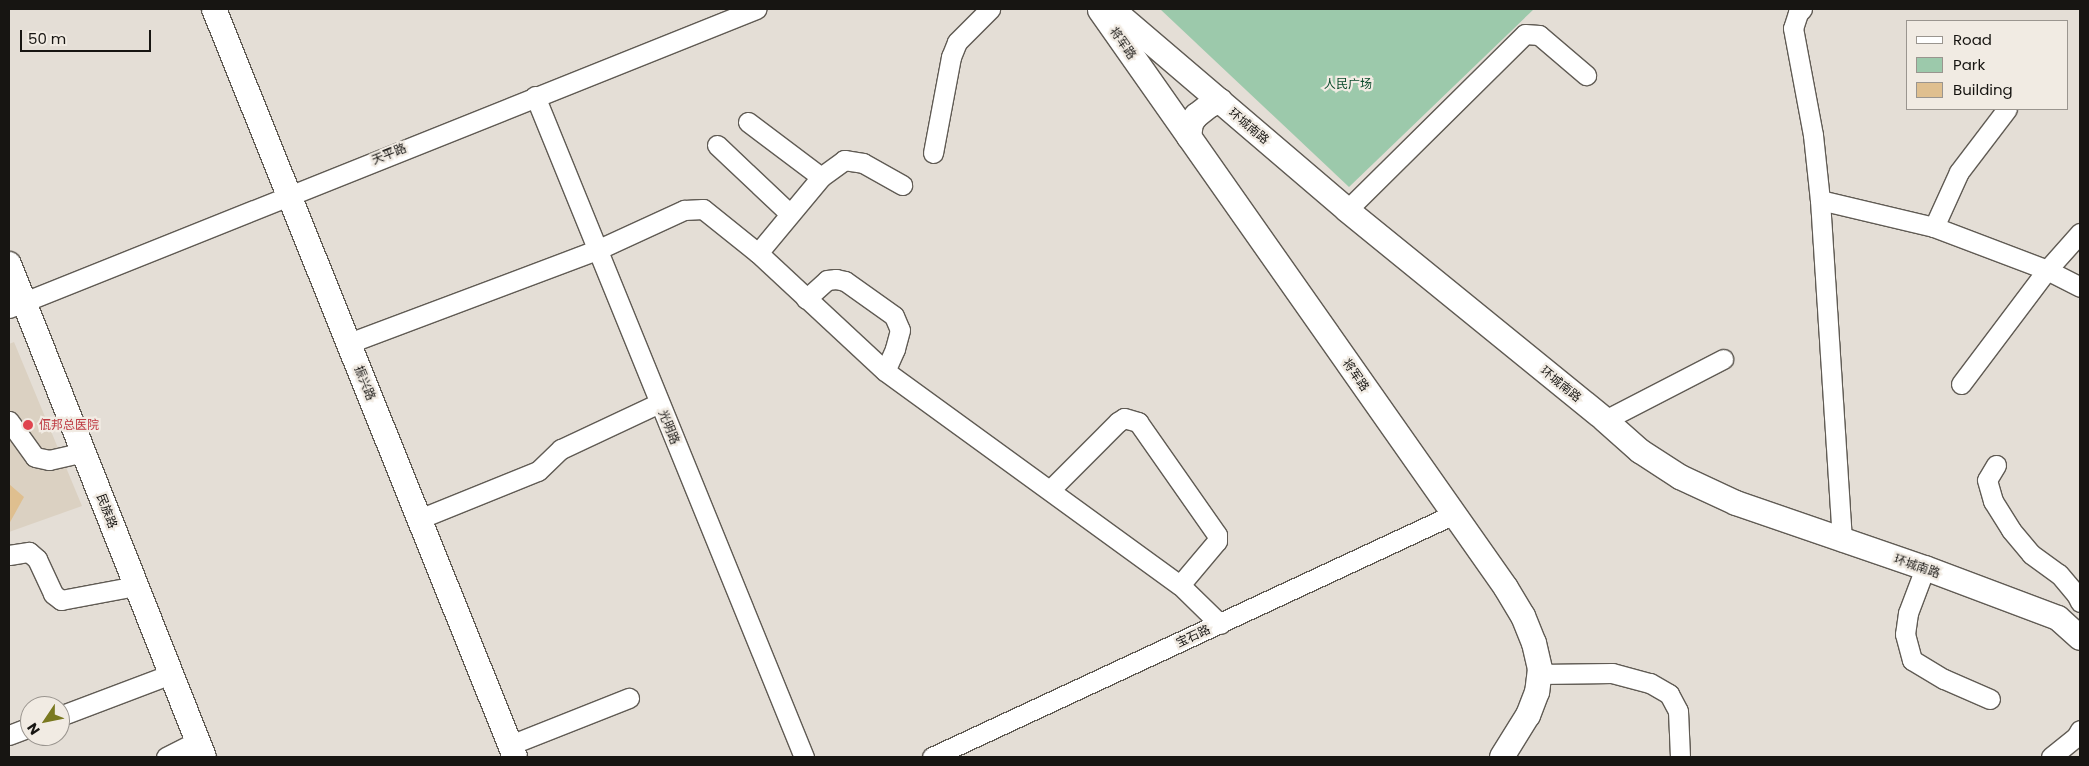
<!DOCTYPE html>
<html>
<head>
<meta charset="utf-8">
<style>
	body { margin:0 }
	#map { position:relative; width:2089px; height:766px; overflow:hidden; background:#e4ded6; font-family:Poppins,"Noto Sans SC",sans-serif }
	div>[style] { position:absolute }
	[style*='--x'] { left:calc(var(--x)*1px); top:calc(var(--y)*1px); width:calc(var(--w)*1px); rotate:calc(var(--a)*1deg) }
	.built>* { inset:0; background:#dbd1c2 }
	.green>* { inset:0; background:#9cc9ab }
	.building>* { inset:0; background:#dfbf8f }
	.roads { filter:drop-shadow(1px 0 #605b54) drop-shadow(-1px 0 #605b54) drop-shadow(0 1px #605b54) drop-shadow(0 -1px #605b54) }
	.minor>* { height:19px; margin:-9.5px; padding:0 9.5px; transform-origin:9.5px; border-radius:9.5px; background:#fff }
	.major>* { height:24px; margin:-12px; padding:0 12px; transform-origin:12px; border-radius:12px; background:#fff }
	.dots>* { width:14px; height:14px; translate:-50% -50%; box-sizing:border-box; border:2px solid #f1ebe3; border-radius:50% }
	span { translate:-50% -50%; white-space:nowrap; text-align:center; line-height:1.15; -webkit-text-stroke:4.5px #f1ebe3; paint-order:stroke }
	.street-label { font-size:12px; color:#171512 }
	.park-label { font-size:12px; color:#074828 }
	.health-label { font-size:12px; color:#be3a42 }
	.left { translate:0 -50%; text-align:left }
	.frame { position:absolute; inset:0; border:10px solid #171512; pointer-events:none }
	.legend { position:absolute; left:1906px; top:20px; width:162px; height:90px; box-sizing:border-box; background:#f1ebe3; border:1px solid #9a958f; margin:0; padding:6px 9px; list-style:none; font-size:15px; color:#171512 }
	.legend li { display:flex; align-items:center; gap:10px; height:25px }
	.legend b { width:25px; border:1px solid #9a958f }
	.north { position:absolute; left:20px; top:696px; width:50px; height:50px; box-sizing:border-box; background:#f1ebe3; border:1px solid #9a958f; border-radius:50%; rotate:236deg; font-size:14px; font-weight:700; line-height:20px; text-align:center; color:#171512 }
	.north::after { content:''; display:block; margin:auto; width:18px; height:22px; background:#7a7920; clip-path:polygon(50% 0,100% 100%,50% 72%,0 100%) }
	.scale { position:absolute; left:20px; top:30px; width:131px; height:22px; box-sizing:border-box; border:2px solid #171512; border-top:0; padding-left:6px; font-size:15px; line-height:18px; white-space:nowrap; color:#171512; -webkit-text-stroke:4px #f1ebe3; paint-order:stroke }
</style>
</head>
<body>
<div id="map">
	<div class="built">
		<i style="clip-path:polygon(14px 342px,82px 506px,9px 532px,9px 344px)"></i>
	</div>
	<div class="green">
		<i style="clip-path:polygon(1160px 9px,1534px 9px,1349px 187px)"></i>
	</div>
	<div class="building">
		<i style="clip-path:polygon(9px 484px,24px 497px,9px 524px)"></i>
	</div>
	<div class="roads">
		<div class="minor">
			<i style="--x:1802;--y:9;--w:6;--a:135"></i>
			<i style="--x:1798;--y:13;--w:16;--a:108"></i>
			<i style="--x:1793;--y:28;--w:109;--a:79.4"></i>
			<i style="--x:1813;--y:135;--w:65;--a:83.9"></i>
			<i style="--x:1820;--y:200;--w:342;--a:86.3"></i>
			<i style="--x:535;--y:96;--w:714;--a:67.86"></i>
			<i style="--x:748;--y:122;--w:91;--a:37"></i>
			<i style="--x:717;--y:145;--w:100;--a:43.4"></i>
			<i style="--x:933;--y:153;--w:98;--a:-79.4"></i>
			<i style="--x:951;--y:57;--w:16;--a:-68"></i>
			<i style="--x:957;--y:42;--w:47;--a:-45"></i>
			<i style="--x:1820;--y:200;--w:117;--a:13.3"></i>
			<i style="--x:1934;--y:227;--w:121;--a:20.8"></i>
			<i style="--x:2047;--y:270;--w:37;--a:27"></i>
			<i style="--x:1347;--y:210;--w:250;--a:-44.7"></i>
			<i style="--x:1525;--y:34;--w:14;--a:4"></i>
			<i style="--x:1539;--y:35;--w:62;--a:40.4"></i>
			<i style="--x:1934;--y:227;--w:60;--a:-65.6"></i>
			<i style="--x:1959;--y:172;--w:79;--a:-52.7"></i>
			<i style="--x:758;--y:253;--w:99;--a:-50.3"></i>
			<i style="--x:821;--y:177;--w:29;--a:-36"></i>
			<i style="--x:844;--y:160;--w:19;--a:9"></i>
			<i style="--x:863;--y:163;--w:45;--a:29.4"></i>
			<i style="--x:806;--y:299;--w:28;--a:-42"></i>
			<i style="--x:827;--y:280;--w:9;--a:-6"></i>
			<i style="--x:836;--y:279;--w:9;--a:13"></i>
			<i style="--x:845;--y:281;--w:60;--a:35.5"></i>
			<i style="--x:894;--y:316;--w:15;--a:67"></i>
			<i style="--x:900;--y:330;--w:20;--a:105"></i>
			<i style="--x:895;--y:349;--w:24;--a:114"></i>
			<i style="--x:9;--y:308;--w:805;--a:-21.81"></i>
			<i style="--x:349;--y:343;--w:265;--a:-20.6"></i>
			<i style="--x:597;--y:250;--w:96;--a:-24.7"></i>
			<i style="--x:684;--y:210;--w:19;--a:-3"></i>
			<i style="--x:703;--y:209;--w:70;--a:38.7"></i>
			<i style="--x:758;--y:253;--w:173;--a:42.9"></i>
			<i style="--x:885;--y:371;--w:364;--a:36"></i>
			<i style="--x:1180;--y:585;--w:56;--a:44.3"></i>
			<i style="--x:1961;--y:384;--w:143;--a:-53"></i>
			<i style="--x:2047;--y:270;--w:50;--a:-48.3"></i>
			<i style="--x:1605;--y:420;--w:133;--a:-27.3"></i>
			<i style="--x:9;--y:421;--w:44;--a:54.2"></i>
			<i style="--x:35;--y:457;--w:14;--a:12"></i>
			<i style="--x:49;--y:460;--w:36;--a:-13"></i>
			<i style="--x:1996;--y:465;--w:17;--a:121"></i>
			<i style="--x:1987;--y:480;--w:22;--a:74"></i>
			<i style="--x:1993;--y:501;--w:34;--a:58"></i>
			<i style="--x:2011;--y:530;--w:31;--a:50"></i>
			<i style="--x:2031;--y:554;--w:34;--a:36"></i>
			<i style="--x:2059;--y:574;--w:26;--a:50"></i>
			<i style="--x:2076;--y:594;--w:9;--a:63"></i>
			<i style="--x:1051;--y:489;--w:95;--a:-45"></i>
			<i style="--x:1118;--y:422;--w:7;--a:-34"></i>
			<i style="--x:1124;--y:418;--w:15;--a:16"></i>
			<i style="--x:1138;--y:422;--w:138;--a:55"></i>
			<i style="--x:1217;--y:535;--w:6;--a:90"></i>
			<i style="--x:1217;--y:541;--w:57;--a:130.1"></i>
			<i style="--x:419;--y:519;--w:128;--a:-22"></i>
			<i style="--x:538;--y:471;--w:32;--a:-44"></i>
			<i style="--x:561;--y:449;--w:108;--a:-25.1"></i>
			<i style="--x:9;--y:555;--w:20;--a:-9"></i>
			<i style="--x:29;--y:552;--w:11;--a:41"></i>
			<i style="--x:37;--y:559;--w:38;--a:65"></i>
			<i style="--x:53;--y:594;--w:10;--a:37"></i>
			<i style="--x:61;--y:600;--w:76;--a:-10.6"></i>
			<i style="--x:1925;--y:568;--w:48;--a:110.7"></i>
			<i style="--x:1908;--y:613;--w:21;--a:98"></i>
			<i style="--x:1905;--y:634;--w:27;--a:75"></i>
			<i style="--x:1912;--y:660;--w:37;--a:31"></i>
			<i style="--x:1944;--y:679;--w:50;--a:23.5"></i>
			<i style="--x:1539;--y:674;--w:73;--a:-0.8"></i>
			<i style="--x:1612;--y:673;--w:39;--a:15"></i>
			<i style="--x:1650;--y:683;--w:22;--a:30"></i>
			<i style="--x:1669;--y:694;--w:19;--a:62"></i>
			<i style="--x:1678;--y:711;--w:46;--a:87.5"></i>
			<i style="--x:60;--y:716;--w:119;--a:-20.7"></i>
			<i style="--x:9;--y:735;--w:22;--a:-21"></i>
			<i style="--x:510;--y:745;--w:128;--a:-21.6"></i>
			<i style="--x:166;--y:757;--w:36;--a:-27"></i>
			<i style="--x:932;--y:757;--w:576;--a:-24.96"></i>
			<i style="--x:2051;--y:757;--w:32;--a:-39"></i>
			<i style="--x:2076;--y:737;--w:8;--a:-60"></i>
		</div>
		<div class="major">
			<i style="--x:214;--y:9;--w:806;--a:68.08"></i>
			<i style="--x:1112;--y:9;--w:309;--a:40.5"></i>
			<i style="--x:1347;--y:210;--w:333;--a:39.1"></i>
			<i style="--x:1605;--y:420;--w:47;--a:41.5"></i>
			<i style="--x:1640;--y:451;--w:48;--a:33"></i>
			<i style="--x:1680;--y:477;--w:62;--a:24.9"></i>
			<i style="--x:1736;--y:503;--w:200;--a:19"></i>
			<i style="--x:1925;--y:568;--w:142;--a:20.6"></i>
			<i style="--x:2058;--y:618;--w:30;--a:42"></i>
			<i style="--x:1100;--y:10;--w:706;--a:54.91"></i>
			<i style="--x:1506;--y:588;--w:33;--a:59"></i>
			<i style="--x:1523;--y:616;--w:29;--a:68"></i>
			<i style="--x:1534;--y:643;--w:27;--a:77"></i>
			<i style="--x:1540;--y:669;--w:23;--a:97"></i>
			<i style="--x:1537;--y:692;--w:25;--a:111"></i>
			<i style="--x:1528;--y:715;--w:49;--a:121.8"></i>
			<i style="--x:1189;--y:137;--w:14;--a:-82"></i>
			<i style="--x:1191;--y:123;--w:9;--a:-54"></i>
			<i style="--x:1196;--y:116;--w:18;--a:-38"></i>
			<i style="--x:1210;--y:105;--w:11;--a:-22"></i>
			<i style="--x:9;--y:264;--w:530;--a:68.42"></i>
		</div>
	</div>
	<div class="dots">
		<i style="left:28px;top:425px;background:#e0444e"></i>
	</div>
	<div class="street-label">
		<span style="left:1123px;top:43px;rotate:55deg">将军路</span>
		<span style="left:1249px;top:126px;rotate:40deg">环城南路</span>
		<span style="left:389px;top:154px;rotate:-22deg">天平路</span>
		<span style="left:1356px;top:375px;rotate:55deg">将军路</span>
		<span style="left:365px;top:383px;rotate:68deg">振兴路</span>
		<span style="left:1561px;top:384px;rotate:39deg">环城南路</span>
		<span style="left:669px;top:427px;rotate:68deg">光明路</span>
		<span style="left:107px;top:511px;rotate:69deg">民族路</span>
		<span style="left:1917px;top:566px;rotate:19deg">环城南路</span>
		<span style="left:1193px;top:636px;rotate:-25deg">宝石路</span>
	</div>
	<div class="park-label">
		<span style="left:1348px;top:84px">人民广场</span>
	</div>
	<div class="health-label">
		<span class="left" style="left:39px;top:425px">佤邦总医院</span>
	</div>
	<div class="frame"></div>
	<ul class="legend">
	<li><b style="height:6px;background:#fff"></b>Road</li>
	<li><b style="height:14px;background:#9cc9ab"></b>Park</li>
	<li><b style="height:14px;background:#dfbf8f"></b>Building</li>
	</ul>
	<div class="north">N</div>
	<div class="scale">50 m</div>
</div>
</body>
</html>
